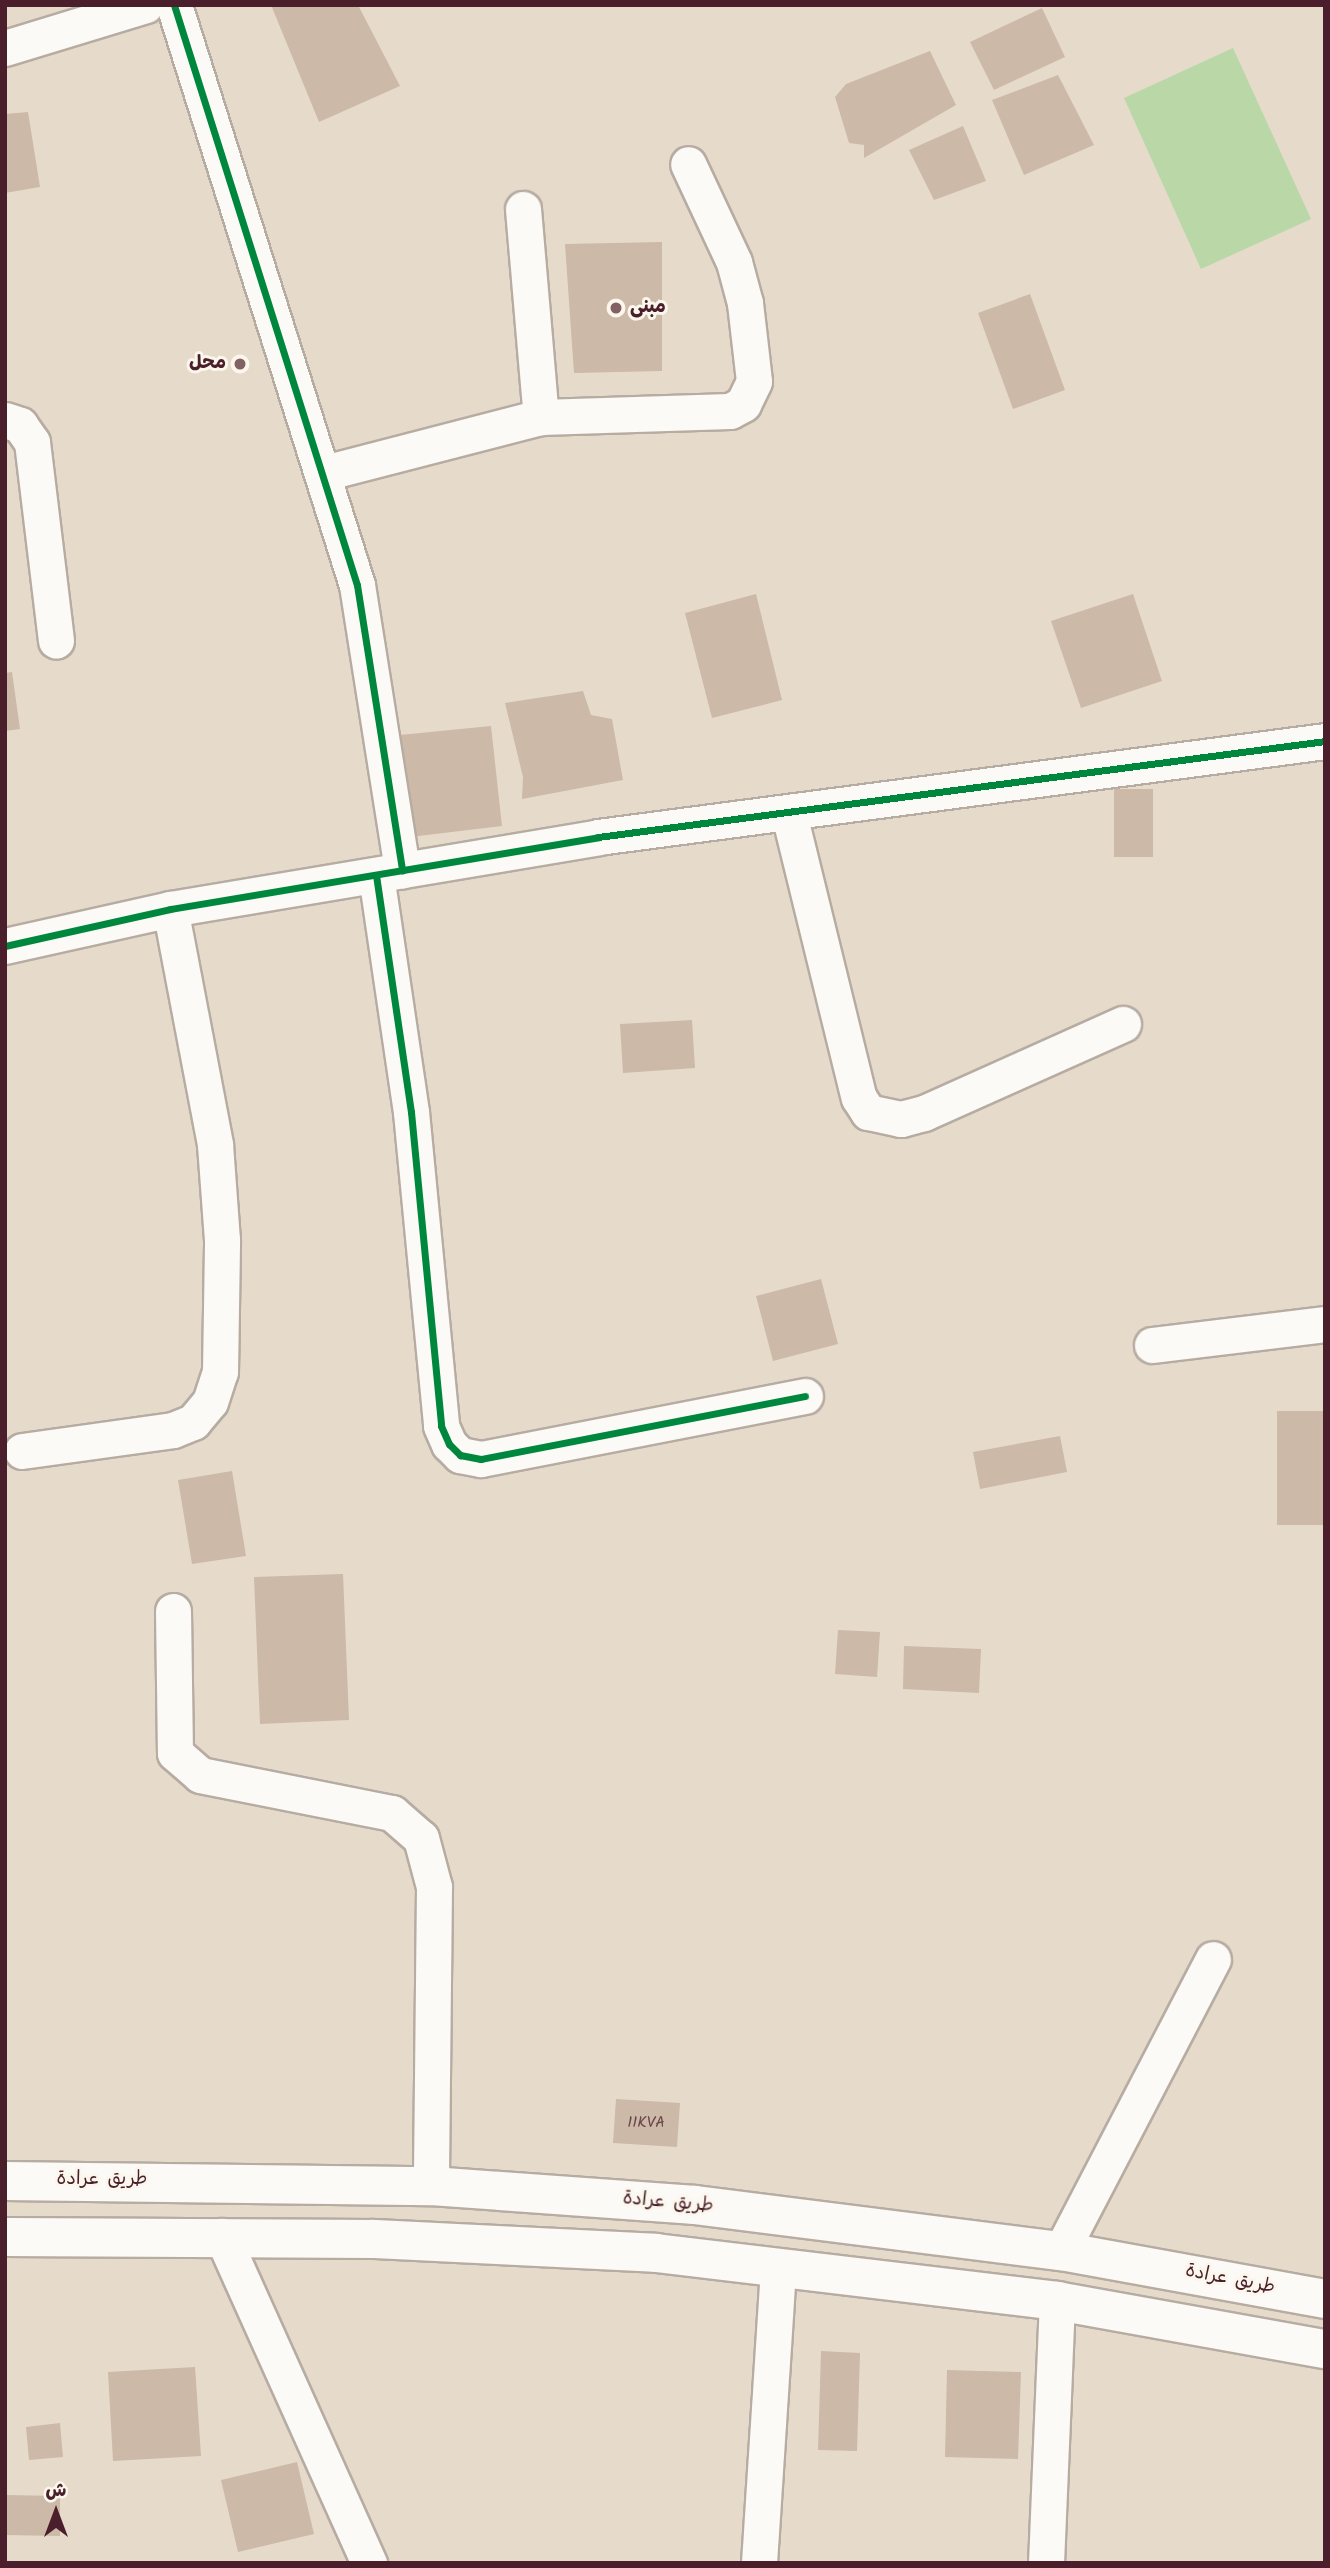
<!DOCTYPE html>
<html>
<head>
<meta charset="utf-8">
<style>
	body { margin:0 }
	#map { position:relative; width:1330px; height:2568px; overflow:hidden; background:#e6dbca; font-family:Kalam,"Playpen Sans Arabic",sans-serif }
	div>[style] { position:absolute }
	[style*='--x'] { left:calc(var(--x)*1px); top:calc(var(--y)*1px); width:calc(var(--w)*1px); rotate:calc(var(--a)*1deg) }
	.green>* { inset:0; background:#b9d7a7 }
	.building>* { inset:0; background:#ccb9a8 }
	.roads { filter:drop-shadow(2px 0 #b7aca2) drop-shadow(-2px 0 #b7aca2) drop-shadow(0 2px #b7aca2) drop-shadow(0 -2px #b7aca2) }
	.street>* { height:35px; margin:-17.5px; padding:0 17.5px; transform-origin:17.5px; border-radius:17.5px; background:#fbfaf7 }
	.primary>* { height:38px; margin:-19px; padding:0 19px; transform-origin:19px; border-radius:19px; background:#fbfaf7 }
	.cycleway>* { height:7px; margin:-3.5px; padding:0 3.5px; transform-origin:3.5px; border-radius:3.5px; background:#00873e }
	.dots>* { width:19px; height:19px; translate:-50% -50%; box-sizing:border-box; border:4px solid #fbf7ec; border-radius:50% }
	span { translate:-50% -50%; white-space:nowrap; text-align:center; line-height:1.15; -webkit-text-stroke:6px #fbf7ec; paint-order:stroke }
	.number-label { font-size:16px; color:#6a464a }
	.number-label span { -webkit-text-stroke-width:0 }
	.poi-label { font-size:19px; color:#4a1f2b; font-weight:700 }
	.left { translate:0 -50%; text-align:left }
	.right { translate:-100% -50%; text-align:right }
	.street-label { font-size:19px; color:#4a1f2b }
	.frame { position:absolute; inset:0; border:7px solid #4a1f2b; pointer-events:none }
	.north { position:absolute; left:21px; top:2477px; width:70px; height:70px; -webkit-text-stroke:5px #fbf7ec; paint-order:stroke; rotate:0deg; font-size:19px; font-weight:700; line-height:28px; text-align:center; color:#4a1f2b }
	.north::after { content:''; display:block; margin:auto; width:24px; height:32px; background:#4a1f2b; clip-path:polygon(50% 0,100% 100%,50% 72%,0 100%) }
</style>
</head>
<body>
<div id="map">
	<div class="green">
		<i style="clip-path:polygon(1233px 48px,1311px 219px,1201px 269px,1124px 98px)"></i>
	</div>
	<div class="building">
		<i style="clip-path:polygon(271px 5px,358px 5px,400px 86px,319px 122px)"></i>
		<i style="clip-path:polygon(1042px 8px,1065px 57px,994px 90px,970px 42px)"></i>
		<i style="clip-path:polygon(930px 51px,956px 105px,864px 158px,864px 145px,849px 143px,835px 97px,846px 84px)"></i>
		<i style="clip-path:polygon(1058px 75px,1094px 145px,1024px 175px,992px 100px)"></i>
		<i style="clip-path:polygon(28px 112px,40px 187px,5px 193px,5px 114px)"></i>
		<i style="clip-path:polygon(963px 126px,986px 181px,934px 200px,909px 150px)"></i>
		<i style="clip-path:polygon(662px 242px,662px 371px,574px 373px,565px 244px)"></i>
		<i style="clip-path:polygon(1030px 294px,1065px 390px,1013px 409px,978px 313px)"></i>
		<i style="clip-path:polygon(756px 594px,782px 700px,712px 718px,685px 613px)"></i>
		<i style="clip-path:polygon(1133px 594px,1162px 681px,1081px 708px,1051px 621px)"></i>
		<i style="clip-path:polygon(12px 672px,20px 729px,5px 731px,5px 673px)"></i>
		<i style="clip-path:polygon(583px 691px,591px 715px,612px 719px,623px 780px,522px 799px,523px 777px,505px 703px)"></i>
		<i style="clip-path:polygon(491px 726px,502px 826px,410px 837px,400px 735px)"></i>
		<i style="clip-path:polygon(1114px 789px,1153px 789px,1153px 857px,1114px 857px)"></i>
		<i style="clip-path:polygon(692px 1020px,695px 1068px,623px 1073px,620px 1024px)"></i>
		<i style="clip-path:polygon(821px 1279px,838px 1344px,773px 1361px,756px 1296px)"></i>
		<i style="clip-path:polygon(1277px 1411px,1325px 1411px,1325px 1525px,1277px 1525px)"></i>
		<i style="clip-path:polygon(1060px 1436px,1067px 1472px,980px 1489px,973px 1452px)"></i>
		<i style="clip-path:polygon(232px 1471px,246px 1556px,192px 1564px,178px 1480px)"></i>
		<i style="clip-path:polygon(343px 1574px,349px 1720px,260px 1724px,254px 1577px)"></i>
		<i style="clip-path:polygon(838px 1630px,880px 1632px,877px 1677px,835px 1674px)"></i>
		<i style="clip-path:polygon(904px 1646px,981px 1649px,979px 1693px,903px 1689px)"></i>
		<i style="clip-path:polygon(616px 2099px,680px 2103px,677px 2147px,613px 2143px)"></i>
		<i style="clip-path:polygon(821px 2351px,860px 2353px,857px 2451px,818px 2450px)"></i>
		<i style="clip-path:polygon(195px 2367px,201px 2456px,113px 2461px,108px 2372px)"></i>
		<i style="clip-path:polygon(947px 2370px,1021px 2372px,1018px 2459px,945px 2457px)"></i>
		<i style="clip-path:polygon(60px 2423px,63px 2457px,29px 2460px,26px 2427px)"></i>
		<i style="clip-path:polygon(297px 2462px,314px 2534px,238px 2552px,221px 2480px)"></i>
		<i style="clip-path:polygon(5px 2495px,60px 2496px,60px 2536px,5px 2535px)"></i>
	</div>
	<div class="roads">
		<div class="street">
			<i style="--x:174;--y:5;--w:608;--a:72.49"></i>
			<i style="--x:357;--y:585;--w:289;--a:81"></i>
			<i style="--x:5;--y:48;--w:147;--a:-17"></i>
			<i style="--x:523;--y:209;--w:209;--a:85.1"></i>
			<i style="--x:5;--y:420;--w:16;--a:18"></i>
			<i style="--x:20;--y:425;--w:21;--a:55"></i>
			<i style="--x:32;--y:442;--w:200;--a:83.1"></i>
			<i style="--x:324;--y:473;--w:224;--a:-14.5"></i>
			<i style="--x:541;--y:417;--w:189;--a:-1.8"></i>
			<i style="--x:730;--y:411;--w:15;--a:-28"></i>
			<i style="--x:743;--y:404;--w:25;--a:-64"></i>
			<i style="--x:754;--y:381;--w:79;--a:-96.6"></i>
			<i style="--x:745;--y:303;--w:42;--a:-105"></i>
			<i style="--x:734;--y:262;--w:108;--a:-115.1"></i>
			<i style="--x:789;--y:814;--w:292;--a:76.2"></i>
			<i style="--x:859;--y:1098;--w:17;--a:57"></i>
			<i style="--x:868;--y:1112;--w:34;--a:12"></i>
			<i style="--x:901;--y:1119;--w:24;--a:-15"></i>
			<i style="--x:924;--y:1113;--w:218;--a:-24.1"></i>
			<i style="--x:376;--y:875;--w:240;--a:81.6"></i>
			<i style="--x:411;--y:1112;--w:315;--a:84.5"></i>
			<i style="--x:441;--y:1426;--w:20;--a:66"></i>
			<i style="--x:449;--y:1444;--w:16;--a:45"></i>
			<i style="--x:460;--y:1455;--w:21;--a:11"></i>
			<i style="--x:481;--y:1459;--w:330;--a:-11"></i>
			<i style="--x:5;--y:946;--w:169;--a:-12.6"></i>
			<i style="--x:170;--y:909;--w:434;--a:-9.5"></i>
			<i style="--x:598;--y:837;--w:733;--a:-7.52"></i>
			<i style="--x:1152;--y:1345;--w:174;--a:-6.9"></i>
			<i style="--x:22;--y:1451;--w:152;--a:-7.9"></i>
			<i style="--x:173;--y:1430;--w:22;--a:-22"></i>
			<i style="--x:193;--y:1422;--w:26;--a:-50"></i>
			<i style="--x:210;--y:1402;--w:32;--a:-72"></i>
			<i style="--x:220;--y:1372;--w:132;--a:-89.1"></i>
			<i style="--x:222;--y:1240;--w:96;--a:-94.2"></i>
			<i style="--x:215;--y:1144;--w:239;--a:-100.8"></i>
			<i style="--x:173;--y:1611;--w:142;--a:89.2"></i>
			<i style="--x:175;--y:1753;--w:33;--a:41"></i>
			<i style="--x:200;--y:1775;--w:196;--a:11.2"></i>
			<i style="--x:392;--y:1813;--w:38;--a:41"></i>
			<i style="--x:421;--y:1838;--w:51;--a:75.1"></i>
			<i style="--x:434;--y:1887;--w:299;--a:90.6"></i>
			<i style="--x:222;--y:2236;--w:359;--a:65.8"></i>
			<i style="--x:1061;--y:2251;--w:329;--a:-62.5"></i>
			<i style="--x:759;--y:2563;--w:297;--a:-86.3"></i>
			<i style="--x:1046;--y:2563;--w:262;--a:-87.6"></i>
		</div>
		<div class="primary">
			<i style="--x:5;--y:2181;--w:426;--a:0.7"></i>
			<i style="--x:431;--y:2186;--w:265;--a:4.1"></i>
			<i style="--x:695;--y:2205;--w:369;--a:7.2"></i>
			<i style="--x:1061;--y:2251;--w:268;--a:10.3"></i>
			<i style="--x:5;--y:2237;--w:369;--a:0.3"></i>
			<i style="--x:374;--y:2239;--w:282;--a:2.8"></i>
			<i style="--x:656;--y:2253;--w:404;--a:6.8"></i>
			<i style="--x:1057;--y:2301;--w:272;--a:10.2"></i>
		</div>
	</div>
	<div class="cycleway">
		<i style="--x:174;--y:5;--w:608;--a:72.49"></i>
		<i style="--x:357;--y:585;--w:289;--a:81"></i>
		<i style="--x:376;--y:875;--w:240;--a:81.6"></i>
		<i style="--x:411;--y:1112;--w:315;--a:84.5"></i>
		<i style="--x:441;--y:1426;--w:20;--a:66"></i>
		<i style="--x:449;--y:1444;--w:16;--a:45"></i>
		<i style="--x:460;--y:1455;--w:21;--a:11"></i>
		<i style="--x:481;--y:1459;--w:330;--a:-11"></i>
		<i style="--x:5;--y:946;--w:169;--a:-12.6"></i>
		<i style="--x:170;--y:909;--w:434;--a:-9.5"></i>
		<i style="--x:598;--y:837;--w:733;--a:-7.52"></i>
	</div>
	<div class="dots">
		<i style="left:616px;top:308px;background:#816163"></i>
		<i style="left:240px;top:364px;background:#816163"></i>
	</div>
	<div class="number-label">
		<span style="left:646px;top:2123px">11KVA</span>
	</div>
	<div class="poi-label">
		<span class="left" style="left:630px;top:308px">مبنى</span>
		<span class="right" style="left:226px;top:364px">محل</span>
	</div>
	<div class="street-label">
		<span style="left:102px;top:2180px">طريق عرادة</span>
		<span style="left:668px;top:2203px;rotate:5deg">طريق عرادة</span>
		<span style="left:1230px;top:2280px;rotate:11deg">طريق عرادة</span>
	</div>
	<div class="frame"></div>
	<div class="north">ش</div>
</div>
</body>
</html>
